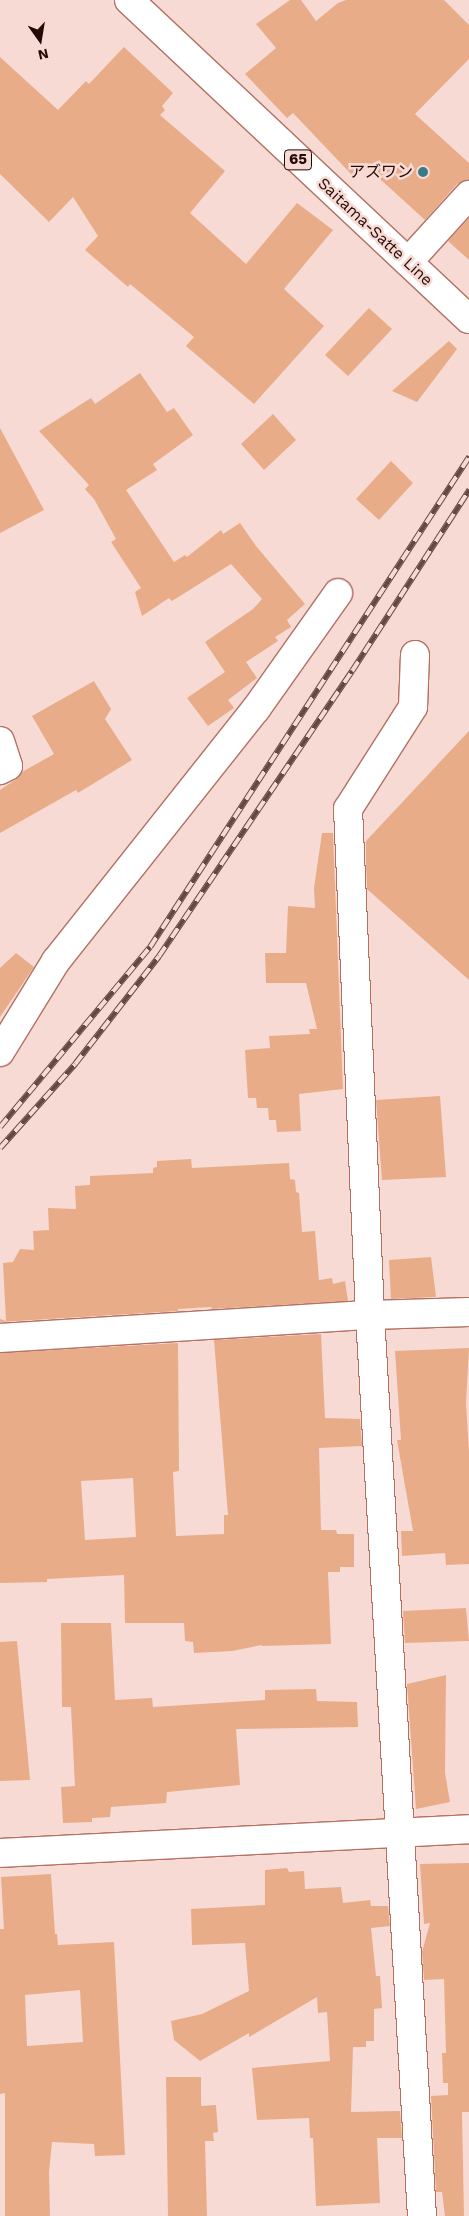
<!DOCTYPE html>
<html>
<head>
<meta charset="utf-8">
<style>
	body { margin:0 }
	#map { position:relative; width:469px; height:2216px; overflow:hidden; background:#f8dad4; font-family:"Work Sans","Noto Sans JP",sans-serif }
	div>[style] { position:absolute }
	[style*='--x'] { left:calc(var(--x)*1px); top:calc(var(--y)*1px); width:calc(var(--w)*1px); rotate:calc(var(--a)*1deg) }
	.building>* { inset:0; background:#e9ac88 }
	.roads { filter:drop-shadow(1px 0 #b37164) drop-shadow(-1px 0 #b37164) drop-shadow(0 1px #b37164) drop-shadow(0 -1px #b37164) }
	.minor>* { height:28px; margin:-14px; padding:0 14px; transform-origin:14px; border-radius:14px; background:#fff }
	.major>* { height:28px; margin:-14px; padding:0 14px; transform-origin:14px; border-radius:14px; background:#fff }
	.rail>* { height:5.5px; margin-top:-2.75px; transform-origin:0; background:repeating-linear-gradient(90deg,#f8dad4 0 11px,#634844 0 22px); box-sizing:border-box; border-block:1px solid #634844 }
	.dots>* { width:14px; height:14px; translate:-50% -50%; box-sizing:border-box; border:2px solid #f8dad4; border-radius:50% }
	span { translate:-50% -50%; white-space:nowrap; text-align:center; line-height:1.15; -webkit-text-stroke:5px #f8dad4; paint-order:stroke }
	.shield-label span { padding:1px 4px; background:#f8dad4; border:1px solid; border-radius:4px; -webkit-text-stroke-width:0 }
	.shield-label { font-size:15px; color:#230a06; font-weight:700 }
	.poi-label { font-size:16px; color:#230a06 }
	.right { translate:-100% -50%; text-align:right }
	.street-label { font-size:16px; color:#230a06 }
	.north { position:absolute; left:15px; top:15px; width:50px; height:50px; -webkit-text-stroke:4px #f8dad4; paint-order:stroke; rotate:167deg; font-size:14px; font-weight:700; line-height:20px; text-align:center; color:#230a06 }
	.north::after { content:''; display:block; margin:auto; width:18px; height:22px; background:#230a06; clip-path:polygon(50% 0,100% 100%,50% 72%,0 100%) }
</style>
</head>
<body>
<div id="map">
	<div class="building">
		<i style="clip-path:polygon(290px 0,301px 0,316px 21px,338px 3px,346px 0,444px 0,469px 25px,469px 59px,415px 114px,469px 163px,469px 180px,457px 184px,425px 220px,369px 169px,351px 174px,293px 113px,287px 118px,245px 74px,276px 48px,256px 24px)"></i>
		<i style="clip-path:polygon(124px 47px,173px 93px,162px 106px,165px 110px,160px 115px,225px 171px,190px 213px,246px 264px,297px 203px,333px 230px,284px 289px,324px 326px,254px 404px,186px 346px,194px 337px,130px 284px,128px 287px,85px 250px,98px 236px,73px 197px,49px 222px,0 174px,0 57px,58px 110px,86px 81px,89px 84px)"></i>
		<i style="clip-path:polygon(469px 218px,469px 260px,448px 241px)"></i>
		<i style="clip-path:polygon(369px 308px,392px 329px,348px 376px,325px 355px)"></i>
		<i style="clip-path:polygon(449px 341px,457px 349px,417px 402px,392px 391px)"></i>
		<i style="clip-path:polygon(140px 373px,167px 412px,174px 408px,193px 435px,153px 464px,157px 470px,126px 490px,174px 562px,185px 555px,187px 557px,221px 530px,223px 534px,240px 523px,256px 546px,305px 604px,287px 620px,291px 627px,275px 637px,278px 641px,246px 662px,257px 678px,228px 700px,234px 708px,208px 726px,187px 698px,225px 672px,205px 642px,253px 609px,262px 599px,231px 564px,172px 601px,169px 598px,142px 616px,135px 592px,141px 588px,111px 542px,116px 539px,94px 499px,85px 489px,89px 485px,39px 431px,91px 398px,95px 404px)"></i>
		<i style="clip-path:polygon(273px 414px,296px 440px,264px 470px,241px 444px)"></i>
		<i style="clip-path:polygon(0 428px,44px 510px,0 533px)"></i>
		<i style="clip-path:polygon(391px 461px,413px 483px,379px 520px,356px 499px)"></i>
		<i style="clip-path:polygon(94px 681px,111px 709px,105px 719px,132px 760px,78px 793px,76px 790px,0 833px,0 790px,15px 780px,22px 772px,54px 754px,32px 716px)"></i>
		<i style="clip-path:polygon(469px 731px,469px 980px,367px 889px,366px 862px,366px 841px)"></i>
		<i style="clip-path:polygon(322px 833px,333px 833px,343px 1089px,299px 1094px,301px 1131px,277px 1132px,276px 1120px,269px 1120px,268px 1108px,257px 1108px,256px 1098px,248px 1098px,245px 1050px,270px 1048px,269px 1036px,310px 1034px,309px 1029px,317px 1029px,306px 983px,266px 983px,265px 953px,286px 953px,288px 906px,315px 908px,314px 888px)"></i>
		<i style="clip-path:polygon(16px 953px,34px 967px,0 1017px,0 968px)"></i>
		<i style="clip-path:polygon(440px 1096px,446px 1177px,382px 1180px,376px 1100px)"></i>
		<i style="clip-path:polygon(191px 1159px,192px 1168px,289px 1163px,290px 1179px,295px 1180px,296px 1192px,299px 1193px,302px 1232px,315px 1231px,319px 1280px,332px 1278px,333px 1284px,345px 1281px,348px 1301px,212px 1309px,211px 1307px,178px 1309px,178px 1311px,0 1322px,0 1319px,6px 1321px,3px 1263px,13px 1262px,20px 1249px,34px 1250px,33px 1231px,49px 1230px,48px 1208px,76px 1209px,75px 1186px,90px 1185px,90px 1176px,153px 1173px,153px 1168px,157px 1167px,157px 1161px)"></i>
		<i style="clip-path:polygon(431px 1257px,436px 1297px,391px 1299px,389px 1260px)"></i>
		<i style="clip-path:polygon(evenodd,321px 1334px,325px 1418px,360px 1419px,362px 1446px,319px 1448px,321px 1530px,336px 1530px,337px 1534px,354px 1534px,354px 1567px,340px 1567px,340px 1572px,328px 1572px,331px 1644px,262px 1646px,262px 1645px,232px 1651px,194px 1653px,193px 1642px,185px 1641px,184px 1623px,125px 1623px,124px 1575px,47px 1579px,47px 1582px,0 1583px,0 1353px,178px 1343px,179px 1471px,173px 1472px,176px 1536px,224px 1534px,224px 1515px,228px 1515px,214px 1340px,321px 1334px,133px 1478px,136px 1537px,85px 1540px,81px 1481px,133px 1478px)"></i>
		<i style="clip-path:polygon(469px 1348px,466px 1403px,469px 1452px,469px 1564px,446px 1565px,445px 1553px,402px 1556px,401px 1531px,413px 1531px,397px 1440px,401px 1440px,395px 1351px)"></i>
		<i style="clip-path:polygon(466px 1608px,469px 1641px,405px 1643px,403px 1611px)"></i>
		<i style="clip-path:polygon(61px 1623px,111px 1623px,115px 1700px,152px 1698px,153px 1707px,265px 1700px,265px 1690px,316px 1689px,317px 1701px,357px 1702px,358px 1727px,236px 1729px,240px 1785px,167px 1792px,166px 1803px,111px 1807px,110px 1817px,92px 1818px,92px 1822px,63px 1823px,61px 1787px,75px 1786px,71px 1707px,62px 1707px)"></i>
		<i style="clip-path:polygon(17px 1641px,30px 1780px,0 1781px,0 1642px)"></i>
		<i style="clip-path:polygon(446px 1675px,445px 1773px,450px 1802px,416px 1809px,407px 1684px)"></i>
		<i style="clip-path:polygon(469px 1863px,469px 2112px,462px 2112px,464px 2216px,445px 2216px,442px 2192px,436px 2192px,431px 2096px,448px 2095px,448px 2083px,443px 2083px,442px 2053px,446px 2053px,444px 1979px,424px 1980px,422px 1952px,430px 1923px,424px 1924px,420px 1864px)"></i>
		<i style="clip-path:polygon(287px 1868px,289px 1872px,304px 1871px,305px 1889px,341px 1887px,343px 1903px,370px 1900px,371px 1906px,388px 1906px,390px 1926px,371px 1928px,376px 1976px,380px 1976px,382px 2008px,374px 2009px,374px 2041px,366px 2041px,366px 2047px,353px 2047px,351px 2112px,400px 2111px,402px 2138px,377px 2138px,380px 2203px,316px 2206px,313px 2138px,310px 2138px,309px 2118px,257px 2120px,252px 2068px,330px 2061px,327px 2012px,318px 2013px,317px 1997px,249px 2037px,249px 2033px,200px 2061px,174px 2040px,171px 2021px,202px 2014px,249px 1991px,245px 1943px,192px 1945px,191px 1909px,265px 1905px,265px 1870px)"></i>
		<i style="clip-path:polygon(evenodd,51px 1874px,55px 1934px,57px 1934px,58px 1945px,114px 1942px,125px 2155px,95px 2156px,94px 2144px,52px 2142px,49px 2172px,50px 2216px,5px 2216px,5px 2093px,0 2094px,0 1929px,4px 1929px,1px 1877px,51px 1874px,80px 1990px,83px 2042px,27px 2046px,25px 1995px,80px 1990px)"></i>
		<i style="clip-path:polygon(166px 2077px,201px 2077px,201px 2106px,216px 2105px,218px 2132px,213px 2133px,214px 2141px,205px 2141px,207px 2216px,168px 2216px)"></i>
	</div>
	<div class="roads">
		<div class="minor">
			<i style="--x:408;--y:262;--w:91;--a:-47.7"></i>
			<i style="--x:415;--y:655;--w:52;--a:92.2"></i>
			<i style="--x:413;--y:707;--w:121;--a:122.5"></i>
			<i style="--x:348;--y:809;--w:506;--a:87.51"></i>
			<i style="--x:370;--y:1315;--w:902;--a:86.7"></i>
			<i style="--x:0;--y:741;--w:26;--a:72"></i>
			<i style="--x:8;--y:766;--w:9;--a:153"></i>
			<i style="--x:0;--y:1052;--w:107;--a:-58.4"></i>
			<i style="--x:56;--y:961;--w:322;--a:-51.6"></i>
			<i style="--x:256;--y:709;--w:142;--a:-54.7"></i>
			<i style="--x:0;--y:1338;--w:371;--a:-3.6"></i>
			<i style="--x:370;--y:1315;--w:99;--a:-1.7"></i>
			<i style="--x:0;--y:1853;--w:470;--a:-2.9"></i>
		</div>
		<div class="major">
			<i style="--x:129;--y:0;--w:466;--a:43.2"></i>
		</div>
	</div>
	<div class="rail">
		<i style="--x:0;--y:1127;--w:234;--a:-50.2"></i>
		<i style="--x:150;--y:947;--w:585;--a:-56.94"></i>
		<i style="--x:0;--y:1148;--w:113;--a:-48.2"></i>
		<i style="--x:75;--y:1064;--w:137;--a:-52.1"></i>
		<i style="--x:159;--y:956;--w:344;--a:-55.9"></i>
		<i style="--x:352;--y:671;--w:216;--a:-57.1"></i>
	</div>
	<div class="dots">
		<i style="left:423px;top:172px;background:#367b88"></i>
	</div>
	<div class="shield-label">
		<span style="left:298px;top:160px">65</span>
	</div>
	<div class="poi-label">
		<span class="right" style="left:413px;top:172px">アズワン</span>
	</div>
	<div class="street-label">
		<span style="left:375px;top:232px;rotate:43deg">Saitama-Satte Line</span>
	</div>
	<div class="north">N</div>
</div>
</body>
</html>
